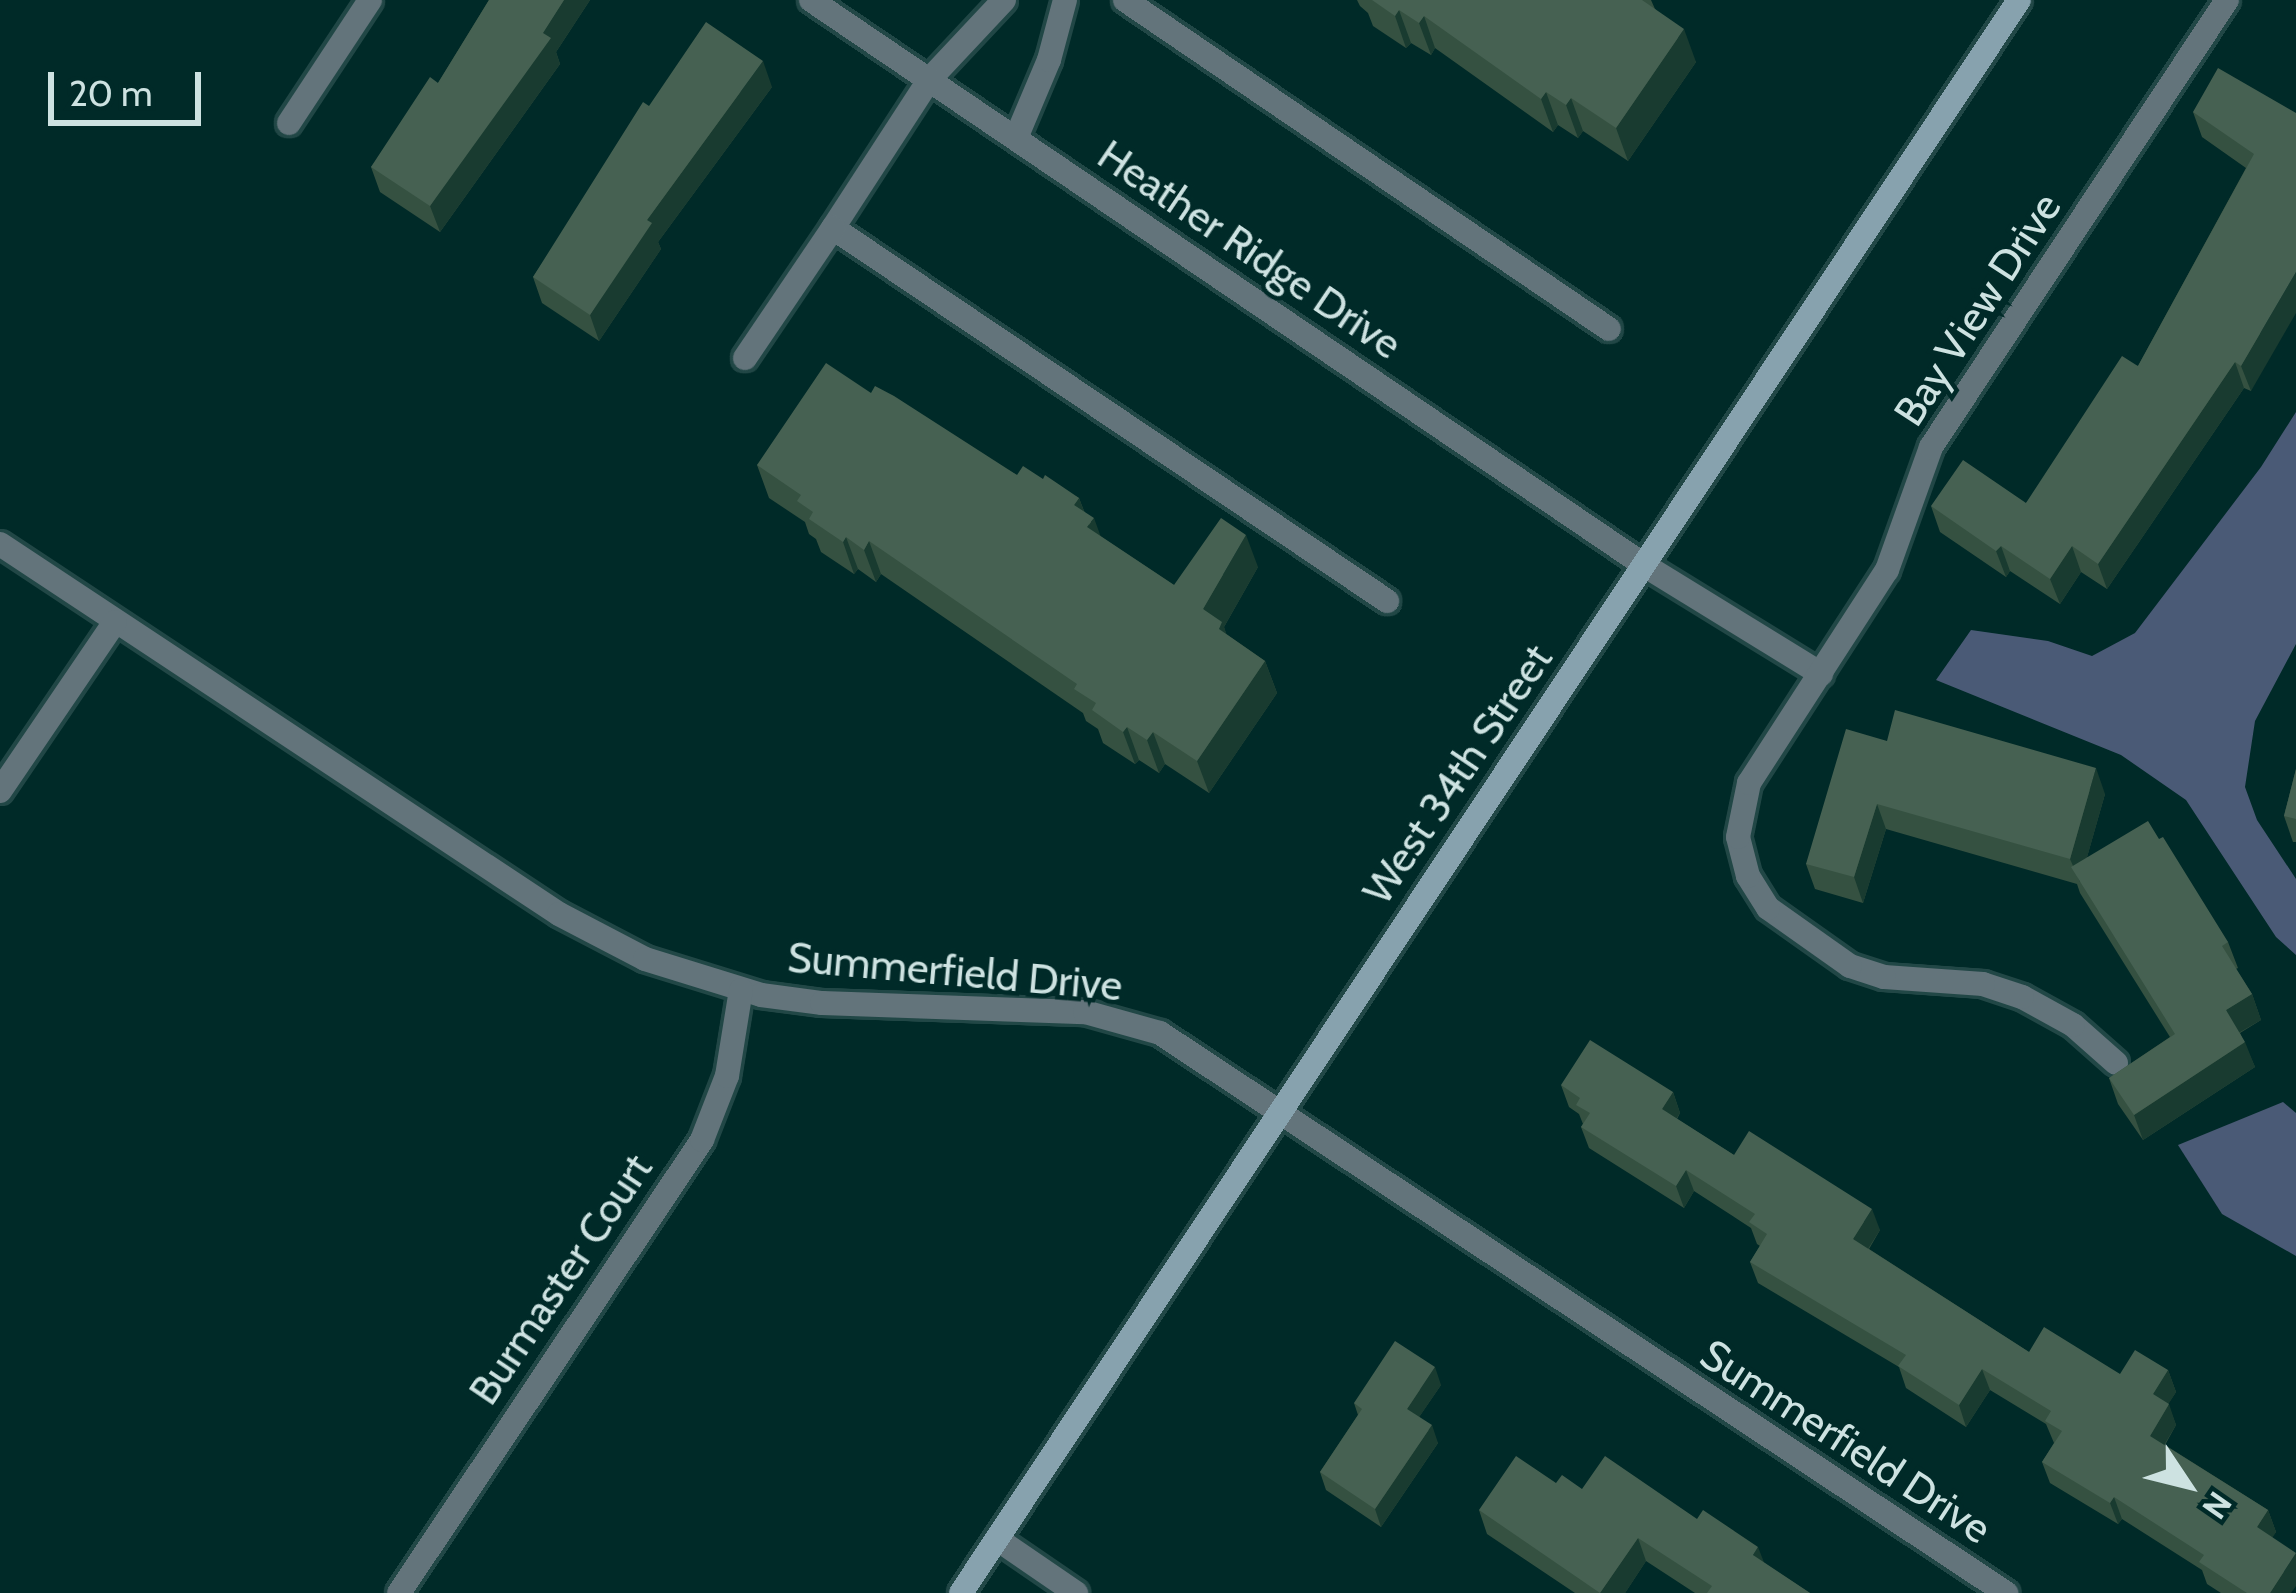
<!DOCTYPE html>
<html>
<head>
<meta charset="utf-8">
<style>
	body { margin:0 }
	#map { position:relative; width:2296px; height:1593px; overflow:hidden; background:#002a28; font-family:Cabin,sans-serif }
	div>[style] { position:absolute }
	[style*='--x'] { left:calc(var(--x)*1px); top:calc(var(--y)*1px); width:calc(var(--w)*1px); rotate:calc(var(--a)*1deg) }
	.water>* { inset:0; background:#4a5a76 }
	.roads { filter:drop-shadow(3px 0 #214746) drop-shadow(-3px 0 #214746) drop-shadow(0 3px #214746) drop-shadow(0 -3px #214746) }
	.lane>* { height:24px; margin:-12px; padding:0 12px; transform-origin:12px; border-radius:12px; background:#63747b }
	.street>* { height:24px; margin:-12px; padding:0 12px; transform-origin:12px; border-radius:12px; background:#63747b }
	.secondary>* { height:24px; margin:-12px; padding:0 12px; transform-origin:12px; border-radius:12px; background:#87a2ae }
	.wall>* { inset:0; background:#355141 }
	.shaded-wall>* { inset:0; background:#193b30 }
	.building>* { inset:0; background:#466152 }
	span { translate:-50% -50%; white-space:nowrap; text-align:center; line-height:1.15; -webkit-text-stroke:9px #002a28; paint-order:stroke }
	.street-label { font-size:42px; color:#cde2e1 }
	.north { position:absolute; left:2128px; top:1425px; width:120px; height:120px; -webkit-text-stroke:9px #002a28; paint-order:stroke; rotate:125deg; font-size:33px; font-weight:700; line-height:48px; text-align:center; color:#cde2e1 }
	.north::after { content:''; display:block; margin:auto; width:42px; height:54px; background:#cde2e1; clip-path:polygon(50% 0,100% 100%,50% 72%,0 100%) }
	.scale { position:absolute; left:48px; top:72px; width:153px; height:54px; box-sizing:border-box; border:6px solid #cde2e1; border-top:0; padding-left:15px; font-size:36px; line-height:42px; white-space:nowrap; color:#cde2e1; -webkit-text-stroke:9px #002a28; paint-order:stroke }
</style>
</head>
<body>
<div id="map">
	<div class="water">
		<i style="clip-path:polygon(2296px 412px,2296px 644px,2255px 721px,2245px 787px,2257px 820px,2296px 879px,2296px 955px,2276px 937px,2186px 800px,2121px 755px,1936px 680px,1971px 630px,2048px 641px,2092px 656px,2135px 633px,2261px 467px)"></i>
		<i style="clip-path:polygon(2283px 1102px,2296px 1113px,2296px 1256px,2222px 1214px,2178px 1145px)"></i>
	</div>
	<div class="roads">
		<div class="lane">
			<i style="--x:1004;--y:0;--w:110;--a:133.2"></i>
			<i style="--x:929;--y:80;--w:176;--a:123"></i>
			<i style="--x:833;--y:228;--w:668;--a:33.95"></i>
			<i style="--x:1125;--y:0;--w:585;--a:34.21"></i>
			<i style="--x:1016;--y:138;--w:85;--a:-67.1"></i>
			<i style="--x:1049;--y:60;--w:62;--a:-75.1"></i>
			<i style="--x:745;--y:358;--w:157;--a:-55.9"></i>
			<i style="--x:997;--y:1539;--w:96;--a:34.4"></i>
		</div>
		<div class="street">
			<i style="--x:811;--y:0;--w:1007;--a:34.15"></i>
			<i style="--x:1644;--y:565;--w:208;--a:31.6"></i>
			<i style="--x:289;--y:123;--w:147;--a:-56.6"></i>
			<i style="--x:0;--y:544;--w:670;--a:33.5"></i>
			<i style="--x:559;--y:914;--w:97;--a:27.6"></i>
			<i style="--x:645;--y:959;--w:121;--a:17.2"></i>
			<i style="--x:761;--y:995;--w:62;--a:7.5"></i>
			<i style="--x:822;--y:1003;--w:263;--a:2"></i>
			<i style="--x:1085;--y:1012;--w:78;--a:15.6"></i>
			<i style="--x:1160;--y:1033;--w:1015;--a:33.5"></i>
			<i style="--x:0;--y:791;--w:204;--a:-55.8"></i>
			<i style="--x:2116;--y:1063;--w:57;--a:-138.5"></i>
			<i style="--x:2073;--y:1025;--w:58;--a:-151.2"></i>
			<i style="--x:2022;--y:997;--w:41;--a:-161.6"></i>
			<i style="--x:1983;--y:984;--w:99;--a:-176"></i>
			<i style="--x:1884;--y:977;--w:36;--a:-162"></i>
			<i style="--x:1850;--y:966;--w:100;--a:-144.7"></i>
			<i style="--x:1768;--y:908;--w:38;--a:-122"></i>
			<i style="--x:1748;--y:876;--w:40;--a:-104.4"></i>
			<i style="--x:1738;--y:837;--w:55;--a:-78.5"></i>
			<i style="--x:1749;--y:783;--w:254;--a:-57.1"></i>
			<i style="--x:1887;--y:570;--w:131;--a:-70.3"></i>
			<i style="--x:1931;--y:447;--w:536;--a:-56.49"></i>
			<i style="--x:399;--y:1593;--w:545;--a:-56.22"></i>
			<i style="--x:702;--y:1140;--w:69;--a:-68.7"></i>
			<i style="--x:727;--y:1076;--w:87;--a:-80.8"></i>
		</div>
		<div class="secondary">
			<i style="--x:961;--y:1593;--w:1912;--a:-56.41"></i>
		</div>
	</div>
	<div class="wall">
		<i style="clip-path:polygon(489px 0,590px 0,556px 52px,560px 64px,440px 232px,380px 192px,371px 167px,438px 83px)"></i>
		<i style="clip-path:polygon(1357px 0,1651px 0,1655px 9px,1696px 62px,1628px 161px,1583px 131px,1578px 138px,1558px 125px,1553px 132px,1435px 48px,1431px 55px,1411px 43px,1406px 48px,1373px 26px,1368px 13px,1360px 6px)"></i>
		<i style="clip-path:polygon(772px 87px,658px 242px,661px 249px,599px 341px,542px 303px,533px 277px,649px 106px)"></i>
		<i style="clip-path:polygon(2193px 112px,2296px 113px,2251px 391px,2244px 388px,2107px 589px,2081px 572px,2060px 604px,2010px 571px,2006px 577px,1940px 532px,1931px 506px,2026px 503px,2138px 366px,2246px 168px,2202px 137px)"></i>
		<i style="clip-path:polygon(871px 393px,1017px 475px,1043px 479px,1079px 498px,1084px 511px,1100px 536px,1174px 585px,1258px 567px,1224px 627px,1226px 634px,1265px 661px,1277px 693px,1209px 793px,1165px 764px,1159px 773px,1139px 760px,1135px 764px,1103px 743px,1098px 729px,1086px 721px,1083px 713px,881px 574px,876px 582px,858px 569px,854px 574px,821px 552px,816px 539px,809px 534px,805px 522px,769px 498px,757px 465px)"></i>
		<i style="clip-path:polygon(1887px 741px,2105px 794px,2087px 857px,2228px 942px,2238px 968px,2236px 969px,2252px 994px,2261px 1020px,2240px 1033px,2255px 1067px,2143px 1140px,2118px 1104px,2109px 1078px,2170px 1037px,2080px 893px,2077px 884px,1886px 829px,1863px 903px,1815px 889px,1806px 864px)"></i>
		<i style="clip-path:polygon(2296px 769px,2296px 842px,2293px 842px,2284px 816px)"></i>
		<i style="clip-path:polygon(1561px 1085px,1673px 1092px,1680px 1113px,1677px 1119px,1734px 1155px,1880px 1230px,1869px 1249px,2029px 1352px,2120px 1374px,2168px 1370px,2176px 1392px,2168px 1404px,2176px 1425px,2165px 1445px,2268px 1510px,2276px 1532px,2272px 1537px,2291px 1593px,2221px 1593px,2207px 1584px,2202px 1570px,2122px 1519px,2118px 1524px,2050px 1483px,2042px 1462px,2054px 1443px,2046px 1424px,1990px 1390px,1966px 1427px,1906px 1388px,1899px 1367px,1758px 1283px,1750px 1262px,1760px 1246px,1757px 1244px,1751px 1228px,1694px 1191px,1684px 1208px,1589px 1148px,1581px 1127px,1583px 1124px,1579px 1114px,1569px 1107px)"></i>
		<i style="clip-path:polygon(1441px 1385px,1419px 1417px,1438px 1443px,1381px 1527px,1326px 1490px,1320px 1472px,1358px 1415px,1354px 1403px)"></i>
		<i style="clip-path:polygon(1556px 1483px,1697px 1519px,1810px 1593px,1695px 1593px,1646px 1561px,1625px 1593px,1575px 1593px,1487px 1534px,1479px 1510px)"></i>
	</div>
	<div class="shaded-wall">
		<i style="clip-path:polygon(564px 0,590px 0,556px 52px,560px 64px,440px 232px,430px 206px)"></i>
		<i style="clip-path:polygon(1399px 10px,1411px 43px,1406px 48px,1395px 16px)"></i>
		<i style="clip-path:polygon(1424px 16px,1435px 48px,1431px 55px,1419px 23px)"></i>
		<i style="clip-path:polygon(1684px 29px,1696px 62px,1628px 161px,1616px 128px)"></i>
		<i style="clip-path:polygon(763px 61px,772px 87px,658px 242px,661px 249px,599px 341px,590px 315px,647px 220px)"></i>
		<i style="clip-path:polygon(1546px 92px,1558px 125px,1553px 132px,1541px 99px)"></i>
		<i style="clip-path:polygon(1571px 98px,1583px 131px,1578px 138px,1566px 105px)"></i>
		<i style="clip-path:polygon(2296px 272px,2296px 313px,2251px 391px,2241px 366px)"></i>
		<i style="clip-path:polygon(2235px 362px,2244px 388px,2107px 589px,2098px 564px)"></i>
		<i style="clip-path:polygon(1079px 498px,1089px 525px,1094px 518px,1106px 551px,1099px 560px,1074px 505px)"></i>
		<i style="clip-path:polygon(1246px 535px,1258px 567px,1224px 627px,1234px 655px,1203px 609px)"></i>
		<i style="clip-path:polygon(846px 537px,858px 569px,854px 574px,843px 542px)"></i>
		<i style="clip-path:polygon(869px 541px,881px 574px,876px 582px,864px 550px)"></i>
		<i style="clip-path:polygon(2001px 546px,2010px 571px,2006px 577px,1996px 551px)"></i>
		<i style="clip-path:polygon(2072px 546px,2081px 572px,2060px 604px,2050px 579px)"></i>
		<i style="clip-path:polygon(1265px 661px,1277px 693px,1209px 793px,1197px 761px)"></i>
		<i style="clip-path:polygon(1127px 727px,1139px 760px,1135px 764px,1123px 732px)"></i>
		<i style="clip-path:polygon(1153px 732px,1165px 764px,1159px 773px,1147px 740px)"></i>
		<i style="clip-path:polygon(2096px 768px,2105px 794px,2080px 882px,2070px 859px)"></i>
		<i style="clip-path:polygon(1877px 804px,1886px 829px,1863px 903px,1854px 877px)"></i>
		<i style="clip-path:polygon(2252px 994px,2261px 1020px,2235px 1035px,2226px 1010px)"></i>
		<i style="clip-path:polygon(2245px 1042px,2255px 1067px,2143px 1140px,2134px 1115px)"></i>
		<i style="clip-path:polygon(1673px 1092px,1680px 1113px,1669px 1130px,1662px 1109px)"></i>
		<i style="clip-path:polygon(1686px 1170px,1694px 1191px,1684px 1208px,1676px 1186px)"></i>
		<i style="clip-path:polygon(1872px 1209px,1880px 1230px,1861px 1260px,1853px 1239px)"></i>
		<i style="clip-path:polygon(1435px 1367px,1441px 1385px,1413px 1426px,1407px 1409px)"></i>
		<i style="clip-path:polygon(1982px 1369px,1990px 1390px,1966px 1427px,1959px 1405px)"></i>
		<i style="clip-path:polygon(2168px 1370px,2176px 1392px,2161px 1416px,2153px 1394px)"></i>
		<i style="clip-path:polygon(2169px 1404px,2176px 1425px,2157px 1457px,2150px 1436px)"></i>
		<i style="clip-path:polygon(1432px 1425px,1438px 1443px,1381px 1527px,1375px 1509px)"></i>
		<i style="clip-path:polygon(2114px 1497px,2122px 1519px,2118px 1524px,2110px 1503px)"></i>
		<i style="clip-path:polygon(2268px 1510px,2276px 1532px,2265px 1549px,2257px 1527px)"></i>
		<i style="clip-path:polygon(1638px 1538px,1646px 1561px,1625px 1593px,1600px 1593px)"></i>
		<i style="clip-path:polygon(1758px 1547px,1767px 1570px,1753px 1555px)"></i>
		<i style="clip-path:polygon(2296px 1553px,2296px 1586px,2291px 1593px,2270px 1593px)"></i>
	</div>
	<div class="building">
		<i style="clip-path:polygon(489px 0,564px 0,543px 33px,551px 38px,430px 206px,371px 167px,430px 77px,438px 83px)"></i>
		<i style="clip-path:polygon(1372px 0,1642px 0,1684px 29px,1616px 128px,1571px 98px,1566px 105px,1546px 92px,1541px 99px,1424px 16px,1419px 23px,1399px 10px,1395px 16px)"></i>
		<i style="clip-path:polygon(706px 22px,763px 61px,647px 220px,652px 223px,590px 315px,533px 277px,643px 102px,649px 106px)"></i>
		<i style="clip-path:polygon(2218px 68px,2296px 113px,2296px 272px,2241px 366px,2235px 362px,2098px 564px,2072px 546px,2050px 579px,2001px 546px,1996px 551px,1931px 506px,1963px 460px,2026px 503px,2122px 356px,2138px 366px,2254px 154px,2193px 112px)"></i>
		<i style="clip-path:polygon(826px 363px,871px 393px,875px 386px,894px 396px,1017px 475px,1023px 466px,1043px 479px,1045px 475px,1079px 498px,1074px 505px,1094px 518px,1087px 527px,1174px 585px,1221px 518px,1246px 535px,1203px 609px,1222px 622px,1219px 629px,1265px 661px,1197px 761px,1153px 732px,1147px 740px,1127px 727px,1123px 732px,1092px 710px,1096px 703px,1074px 689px,1077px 684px,869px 541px,864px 550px,846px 537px,843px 542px,809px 519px,813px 512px,797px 501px,801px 495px,757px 465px)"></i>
		<i style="clip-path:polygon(1895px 710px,2096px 768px,2070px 859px,1877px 804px,1854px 877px,1806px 864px,1846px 729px,1887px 741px)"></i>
		<i style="clip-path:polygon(2296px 769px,2296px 819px,2284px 816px)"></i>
		<i style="clip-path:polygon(2148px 821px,2159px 839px,2163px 837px,2228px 942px,2222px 946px,2252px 994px,2226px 1010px,2245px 1042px,2134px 1115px,2109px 1078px,2175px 1034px,2071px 867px)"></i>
		<i style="clip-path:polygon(1590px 1040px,1673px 1092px,1662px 1109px,1734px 1155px,1749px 1131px,1872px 1209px,1853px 1239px,2029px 1352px,2044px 1327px,2120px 1374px,2135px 1350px,2168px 1370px,2153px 1394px,2169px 1404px,2150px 1436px,2268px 1510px,2257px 1527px,2296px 1553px,2270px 1593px,2247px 1593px,2199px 1562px,2204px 1555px,2114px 1497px,2110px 1503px,2042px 1462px,2062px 1431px,2045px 1421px,2051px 1411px,1982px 1369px,1959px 1405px,1898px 1366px,1906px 1355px,1750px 1262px,1767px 1234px,1749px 1222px,1755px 1214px,1686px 1170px,1676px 1186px,1581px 1127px,1590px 1113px,1576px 1105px,1580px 1098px,1561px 1085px)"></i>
		<i style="clip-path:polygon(1395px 1341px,1435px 1367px,1407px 1409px,1432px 1425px,1375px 1509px,1320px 1472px,1362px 1409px,1354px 1403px)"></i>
		<i style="clip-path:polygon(1516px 1456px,1556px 1483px,1562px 1475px,1582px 1489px,1605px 1456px,1697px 1519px,1703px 1510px,1758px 1547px,1753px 1555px,1810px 1593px,1707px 1593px,1712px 1586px,1638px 1538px,1600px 1593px,1479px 1510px)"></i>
	</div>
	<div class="street-label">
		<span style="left:1250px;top:249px;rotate:34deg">Heather Ridge Drive</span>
		<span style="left:1977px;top:309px;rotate:-57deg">Bay View Drive</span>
		<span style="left:1457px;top:774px;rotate:-56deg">West 34th Street</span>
		<span style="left:955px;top:971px;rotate:5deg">Summerfield Drive</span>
		<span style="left:560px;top:1279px;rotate:-56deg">Burmaster Court</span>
		<span style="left:1846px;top:1441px;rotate:33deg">Summerfield Drive</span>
	</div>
	<div class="north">N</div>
	<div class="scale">20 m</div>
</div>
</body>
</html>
